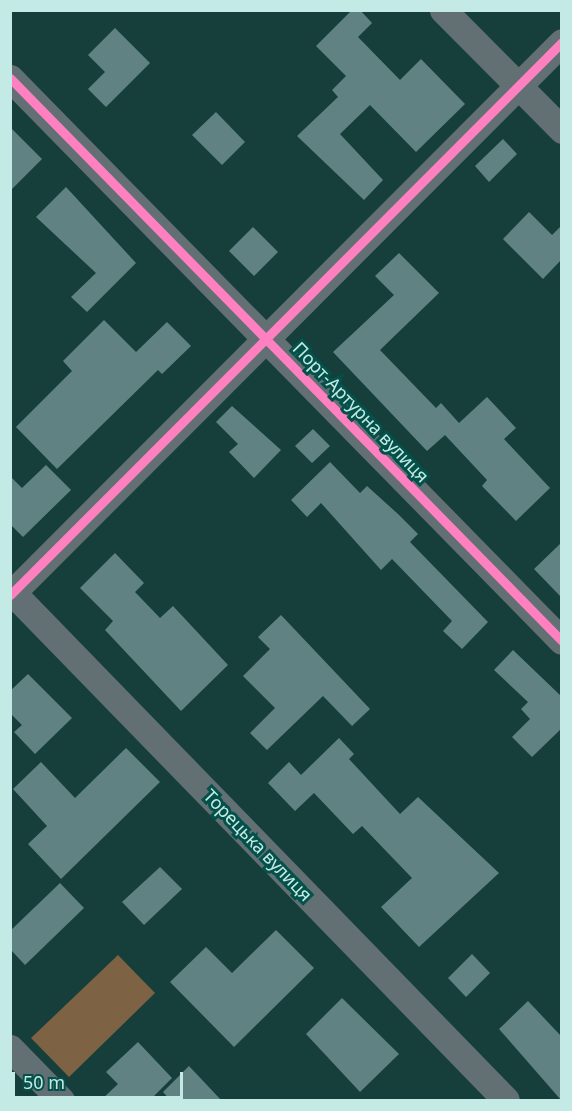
<!DOCTYPE html>
<html>
<head>
<meta charset="utf-8">
<style>
	body { margin:0 }
	#map { position:relative; width:572px; height:1111px; overflow:hidden; background:#163e3b; font-family:"Noto Sans",sans-serif }
	div>[style] { position:absolute }
	[style*='--x'] { left:calc(var(--x)*1px); top:calc(var(--y)*1px); width:calc(var(--w)*1px); rotate:calc(var(--a)*1deg) }
	.green>* { inset:0; background:#7d6243 }
	.building>* { inset:0; background:#608283 }
	.street>* { height:27px; margin:-13.5px; padding:0 13.5px; transform-origin:13.5px; border-radius:13.5px; background:#627074 }
	.cycleway>* { height:9px; margin:-4.5px; padding:0 4.5px; transform-origin:4.5px; border-radius:4.5px; background:#ff80c0 }
	span { translate:-50% -50%; white-space:nowrap; text-align:center; line-height:1.15; -webkit-text-stroke:6px #04504a; paint-order:stroke }
	.street-label { font-size:18px; color:#c3eae4 }
	.frame { position:absolute; inset:0; border:12px solid #c3eae4; pointer-events:none }
	.scale { position:absolute; left:12px; top:1072px; width:171px; height:27px; box-sizing:border-box; border:3px solid #c3eae4; border-top:0; padding-left:8px; font-size:18px; line-height:21px; white-space:nowrap; color:#c3eae4; -webkit-text-stroke:4px #04504a; paint-order:stroke }
</style>
</head>
<body>
<div id="map">
	<div class="green">
		<i style="clip-path:polygon(118px 955px,155px 993px,69px 1077px,31px 1038px)"></i>
	</div>
	<div class="building">
		<i style="clip-path:polygon(352px 10px,360px 10px,372px 23px,358px 37px,400px 80px,421px 59px,465px 104px,416px 152px,370px 105px,340px 134px,383px 180px,364px 200px,297px 136px,338px 97px,332px 90px,346px 76px,316px 46px)"></i>
		<i style="clip-path:polygon(115px 28px,150px 63px,106px 107px,88px 89px,105px 72px,88px 55px)"></i>
		<i style="clip-path:polygon(216px 112px,245px 142px,222px 165px,192px 135px)"></i>
		<i style="clip-path:polygon(10px 127px,42px 159px,10px 191px)"></i>
		<i style="clip-path:polygon(503px 139px,517px 154px,489px 182px,475px 166px)"></i>
		<i style="clip-path:polygon(66px 187px,136px 263px,87px 312px,71px 297px,96px 273px,36px 217px)"></i>
		<i style="clip-path:polygon(529px 212px,552px 235px,561px 226px,561px 260px,543px 279px,503px 239px)"></i>
		<i style="clip-path:polygon(253px 227px,278px 252px,254px 276px,229px 251px)"></i>
		<i style="clip-path:polygon(399px 253px,439px 293px,380px 350px,436px 408px,441px 403px,459px 423px,487px 397px,516px 428px,504px 439px,550px 488px,516px 521px,482px 486px,487px 480px,445px 435px,427px 451px,333px 352px,394px 295px,375px 276px)"></i>
		<i style="clip-path:polygon(104px 320px,136px 352px,167px 322px,191px 346px,162px 374px,158px 370px,57px 469px,16px 427px,72px 371px,63px 361px)"></i>
		<i style="clip-path:polygon(232px 406px,281px 450px,254px 478px,229px 452px,238px 444px,216px 422px)"></i>
		<i style="clip-path:polygon(313px 429px,330px 446px,312px 463px,295px 446px)"></i>
		<i style="clip-path:polygon(330px 462px,360px 493px,367px 486px,398px 514px,418px 534px,410px 542px,488px 622px,462px 649px,443px 631px,452px 621px,392px 559px,381px 570px,321px 503px,307px 517px,291px 500px)"></i>
		<i style="clip-path:polygon(46px 465px,71px 490px,23px 537px,10px 524px,10px 476px,22px 488px)"></i>
		<i style="clip-path:polygon(561px 543px,561px 597px,534px 569px)"></i>
		<i style="clip-path:polygon(115px 553px,144px 583px,135px 592px,160px 618px,173px 606px,228px 665px,181px 711px,105px 630px,113px 621px,80px 588px)"></i>
		<i style="clip-path:polygon(281px 615px,370px 709px,352px 726px,323px 696px,267px 750px,250px 733px,275px 708px,243px 676px,270px 649px,258px 637px)"></i>
		<i style="clip-path:polygon(513px 650px,561px 696px,561px 729px,532px 757px,512px 737px,530px 719px,521px 709px,528px 702px,494px 670px)"></i>
		<i style="clip-path:polygon(28px 674px,72px 718px,35px 754px,14px 732px,22px 725px,10px 713px,10px 691px)"></i>
		<i style="clip-path:polygon(339px 738px,354px 754px,349px 759px,400px 814px,418px 797px,499px 873px,419px 947px,381px 907px,412px 878px,362px 826px,353px 834px,314px 793px,295px 811px,268px 783px,289px 762px,301px 775px)"></i>
		<i style="clip-path:polygon(126px 748px,160px 782px,61px 879px,28px 844px,47px 826px,13px 789px,41px 762px,75px 798px)"></i>
		<i style="clip-path:polygon(160px 867px,182px 889px,144px 925px,122px 902px)"></i>
		<i style="clip-path:polygon(60px 883px,84px 908px,25px 965px,10px 949px,10px 931px)"></i>
		<i style="clip-path:polygon(276px 930px,314px 968px,234px 1047px,170px 982px,206px 947px,232px 973px)"></i>
		<i style="clip-path:polygon(472px 954px,490px 973px,466px 997px,448px 978px)"></i>
		<i style="clip-path:polygon(342px 998px,399px 1054px,360px 1092px,306px 1034px)"></i>
		<i style="clip-path:polygon(528px 1001px,561px 1036px,561px 1100px,499px 1029px)"></i>
		<i style="clip-path:polygon(138px 1042px,172px 1078px,149px 1101px,100px 1101px,118px 1084px,106px 1072px)"></i>
		<i style="clip-path:polygon(189px 1066px,222px 1101px,171px 1101px,163px 1092px)"></i>
	</div>
	<div class="street">
		<i style="--x:443;--y:10;--w:169;--a:45.2"></i>
		<i style="--x:10;--y:78;--w:788;--a:45.57"></i>
		<i style="--x:10;--y:590;--w:711;--a:45.8"></i>
		<i style="--x:10;--y:595;--w:781;--a:-45.05"></i>
		<i style="--x:10;--y:1048;--w:73;--a:45.6"></i>
	</div>
	<div class="cycleway">
		<i style="--x:10;--y:78;--w:788;--a:45.57"></i>
		<i style="--x:10;--y:595;--w:781;--a:-45.05"></i>
	</div>
	<div class="street-label">
		<span style="left:361px;top:412px;rotate:46deg">Порт-Артурна вулиця</span>
		<span style="left:258px;top:845px;rotate:46deg">Торецька вулиця</span>
	</div>
	<div class="frame"></div>
	<div class="scale">50 m</div>
</div>
</body>
</html>
